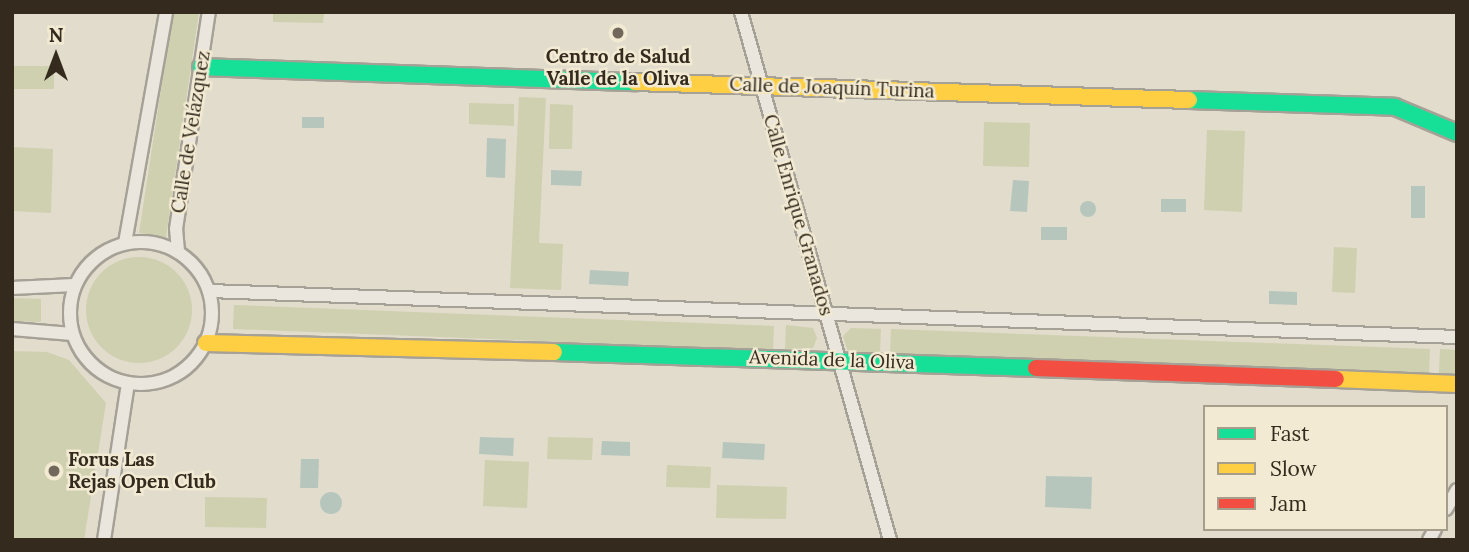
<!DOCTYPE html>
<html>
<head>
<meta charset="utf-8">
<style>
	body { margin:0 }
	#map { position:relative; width:1469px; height:552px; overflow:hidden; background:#e1dccc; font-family:Lora,serif }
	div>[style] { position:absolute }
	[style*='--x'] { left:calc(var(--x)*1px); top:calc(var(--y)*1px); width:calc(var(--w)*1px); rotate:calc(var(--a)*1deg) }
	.green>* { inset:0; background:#cfd0af }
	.round { border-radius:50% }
	.water>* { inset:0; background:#b7c6bd }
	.roads { filter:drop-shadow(2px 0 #a6a196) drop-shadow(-2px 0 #a6a196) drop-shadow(0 2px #a6a196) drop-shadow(0 -2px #a6a196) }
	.street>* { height:12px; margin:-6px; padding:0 6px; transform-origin:6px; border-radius:6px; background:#eae6dd }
	.street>.ring { margin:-6px; padding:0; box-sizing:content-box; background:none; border:12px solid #eae6dd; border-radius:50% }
	.fast>* { height:16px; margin:-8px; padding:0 8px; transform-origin:8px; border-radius:8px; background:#16e098 }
	.slow>* { height:16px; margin:-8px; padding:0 8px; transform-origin:8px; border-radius:8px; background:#ffcf43 }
	.jam>* { height:16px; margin:-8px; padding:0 8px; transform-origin:8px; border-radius:8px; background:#f24e42 }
	.dots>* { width:19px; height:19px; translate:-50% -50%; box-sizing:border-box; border:4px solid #f2ead2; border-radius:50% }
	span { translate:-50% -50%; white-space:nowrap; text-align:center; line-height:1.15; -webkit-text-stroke:5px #f2ead2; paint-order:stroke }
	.poi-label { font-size:19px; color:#342a1e; font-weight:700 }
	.left { translate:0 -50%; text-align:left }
	.street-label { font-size:19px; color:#342a1e }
	.frame { position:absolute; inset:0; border:14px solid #342a1e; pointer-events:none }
	.legend { position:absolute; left:1203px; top:405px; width:245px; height:126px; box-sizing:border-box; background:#f2ead2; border:2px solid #a69d8a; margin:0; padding:9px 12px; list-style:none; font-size:21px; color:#342a1e }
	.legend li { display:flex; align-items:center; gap:14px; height:35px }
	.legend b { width:35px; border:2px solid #a69d8a }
	.north { position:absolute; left:21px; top:21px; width:70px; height:70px; -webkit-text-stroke:5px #f2ead2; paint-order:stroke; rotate:0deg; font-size:19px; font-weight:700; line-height:28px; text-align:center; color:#342a1e }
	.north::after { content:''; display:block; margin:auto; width:24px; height:32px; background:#342a1e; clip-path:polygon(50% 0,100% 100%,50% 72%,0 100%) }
</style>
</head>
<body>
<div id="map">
	<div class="green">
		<i style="clip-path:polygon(173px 12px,199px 12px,166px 237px,139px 233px)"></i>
		<i style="clip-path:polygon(273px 12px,324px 12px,323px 23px,273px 22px)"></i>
		<i style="clip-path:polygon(12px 66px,54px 66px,54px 89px,12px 89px)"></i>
		<i style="clip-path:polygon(519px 97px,546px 98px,539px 243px,563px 244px,561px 290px,510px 288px)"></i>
		<i style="clip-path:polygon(469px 103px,514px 104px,514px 126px,469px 124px)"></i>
		<i style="clip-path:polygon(550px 104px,573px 105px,572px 149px,549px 149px)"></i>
		<i style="clip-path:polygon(984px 122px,1030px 123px,1029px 167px,983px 166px)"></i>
		<i style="clip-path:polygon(1207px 130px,1245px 131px,1242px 212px,1204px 210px)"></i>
		<i style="clip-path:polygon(12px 147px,53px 149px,51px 213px,12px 211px)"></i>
		<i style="clip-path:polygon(1334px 247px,1357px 248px,1355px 293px,1332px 292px)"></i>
		<i class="round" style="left:86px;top:257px;width:106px;height:106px"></i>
		<i style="clip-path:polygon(12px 298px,41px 299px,41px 322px,12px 321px)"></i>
		<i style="clip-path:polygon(234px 305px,774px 326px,773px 350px,233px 329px)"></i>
		<i style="clip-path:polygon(786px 325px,813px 328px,817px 338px,813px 348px,785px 349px)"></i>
		<i style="clip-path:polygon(851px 328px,881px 329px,880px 353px,848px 352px,843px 336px)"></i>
		<i style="clip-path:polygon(891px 329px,1430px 349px,1429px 373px,890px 354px)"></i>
		<i style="clip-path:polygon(1440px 349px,1457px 350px,1456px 375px,1439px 373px)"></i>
		<i style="clip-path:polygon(12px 351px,47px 352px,69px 360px,106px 403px,84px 540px,12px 540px)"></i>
		<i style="clip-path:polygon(548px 437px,593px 438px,592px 460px,547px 459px)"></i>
		<i style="clip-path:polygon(485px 460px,529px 462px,527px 508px,483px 506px)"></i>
		<i style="clip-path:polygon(667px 465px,711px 467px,710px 488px,666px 487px)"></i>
		<i style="clip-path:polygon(717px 485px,787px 487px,786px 519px,716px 518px)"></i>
		<i style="clip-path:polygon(205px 497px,267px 498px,266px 528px,205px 527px)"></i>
	</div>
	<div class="water">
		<i style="clip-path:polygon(302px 117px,324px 117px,324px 128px,302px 128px)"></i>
		<i style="clip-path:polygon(487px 138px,506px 139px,505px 178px,486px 177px)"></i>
		<i style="clip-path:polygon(551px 170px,582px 171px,581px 186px,551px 185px)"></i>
		<i style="clip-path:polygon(1013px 180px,1029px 181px,1027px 212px,1010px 211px)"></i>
		<i style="clip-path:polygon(1411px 186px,1425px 186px,1425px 218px,1411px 218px)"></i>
		<i style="clip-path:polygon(1161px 199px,1186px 199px,1186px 212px,1161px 212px)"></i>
		<i class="round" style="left:1080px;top:201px;width:16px;height:16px"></i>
		<i style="clip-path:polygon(1067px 227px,1067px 240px,1041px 240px,1041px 227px)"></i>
		<i style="clip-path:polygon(590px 270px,629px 272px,628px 286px,589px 284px)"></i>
		<i style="clip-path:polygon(1269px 291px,1297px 292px,1297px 305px,1269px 304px)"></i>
		<i style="clip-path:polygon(480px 437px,514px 438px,513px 456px,479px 454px)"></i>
		<i style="clip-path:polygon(602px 441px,630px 442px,630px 456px,601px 455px)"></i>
		<i style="clip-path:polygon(723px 442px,765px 444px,764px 460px,722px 458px)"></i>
		<i style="clip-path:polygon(301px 459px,319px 459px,318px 488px,300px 488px)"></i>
		<i style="clip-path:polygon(1046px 476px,1092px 477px,1091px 509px,1045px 507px)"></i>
		<i class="round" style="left:320px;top:492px;width:22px;height:22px"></i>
	</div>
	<div class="roads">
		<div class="street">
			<i style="--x:741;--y:12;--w:549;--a:74.24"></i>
			<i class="ring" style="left:70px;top:242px;width:130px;height:130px"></i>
			<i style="--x:125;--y:243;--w:235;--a:-79.9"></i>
			<i style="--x:178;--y:251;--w:22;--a:-95"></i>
			<i style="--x:176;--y:229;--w:219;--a:-81.4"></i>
			<i style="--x:12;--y:288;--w:62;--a:-2.8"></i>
			<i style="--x:209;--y:291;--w:1249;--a:2.11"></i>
			<i style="--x:12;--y:329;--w:60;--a:4.8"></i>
			<i style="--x:1446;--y:509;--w:22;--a:-60"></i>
			<i style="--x:104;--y:540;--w:158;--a:-81.3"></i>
			<i style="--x:1429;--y:540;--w:13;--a:-61"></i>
		</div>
		<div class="fast">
			<i style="--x:201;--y:67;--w:434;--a:2"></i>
			<i style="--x:1189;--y:100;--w:206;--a:1.9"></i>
			<i style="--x:1395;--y:107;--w:67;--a:22.8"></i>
			<i style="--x:554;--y:352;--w:482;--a:1.9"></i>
		</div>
		<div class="slow">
			<i style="--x:635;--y:82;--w:554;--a:1.86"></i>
			<i style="--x:206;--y:343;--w:348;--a:1.5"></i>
			<i style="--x:1336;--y:379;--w:121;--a:2.4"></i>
		</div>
		<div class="jam">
			<i style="--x:1036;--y:368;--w:300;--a:2.1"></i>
		</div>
	</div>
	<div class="dots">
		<i style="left:618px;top:33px;background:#71685b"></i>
		<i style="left:54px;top:471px;background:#71685b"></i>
	</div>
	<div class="poi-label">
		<span style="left:618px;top:68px">Centro de Salud<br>Valle de la Oliva</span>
		<span class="left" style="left:68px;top:471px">Forus Las<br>Rejas Open Club</span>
	</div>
	<div class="street-label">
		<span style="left:832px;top:88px;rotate:2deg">Calle de Joaquín Turina</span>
		<span style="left:191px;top:132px;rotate:-81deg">Calle de Velázquez</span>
		<span style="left:798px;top:215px;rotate:74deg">Calle Enrique Granados</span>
		<span style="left:832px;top:360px;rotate:2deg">Avenida de la Oliva</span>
	</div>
	<div class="frame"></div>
	<ul class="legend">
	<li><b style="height:9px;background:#16e098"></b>Fast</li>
	<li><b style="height:9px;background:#ffcf43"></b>Slow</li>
	<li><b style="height:9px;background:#f24e42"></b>Jam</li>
	</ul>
	<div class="north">N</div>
</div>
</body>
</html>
